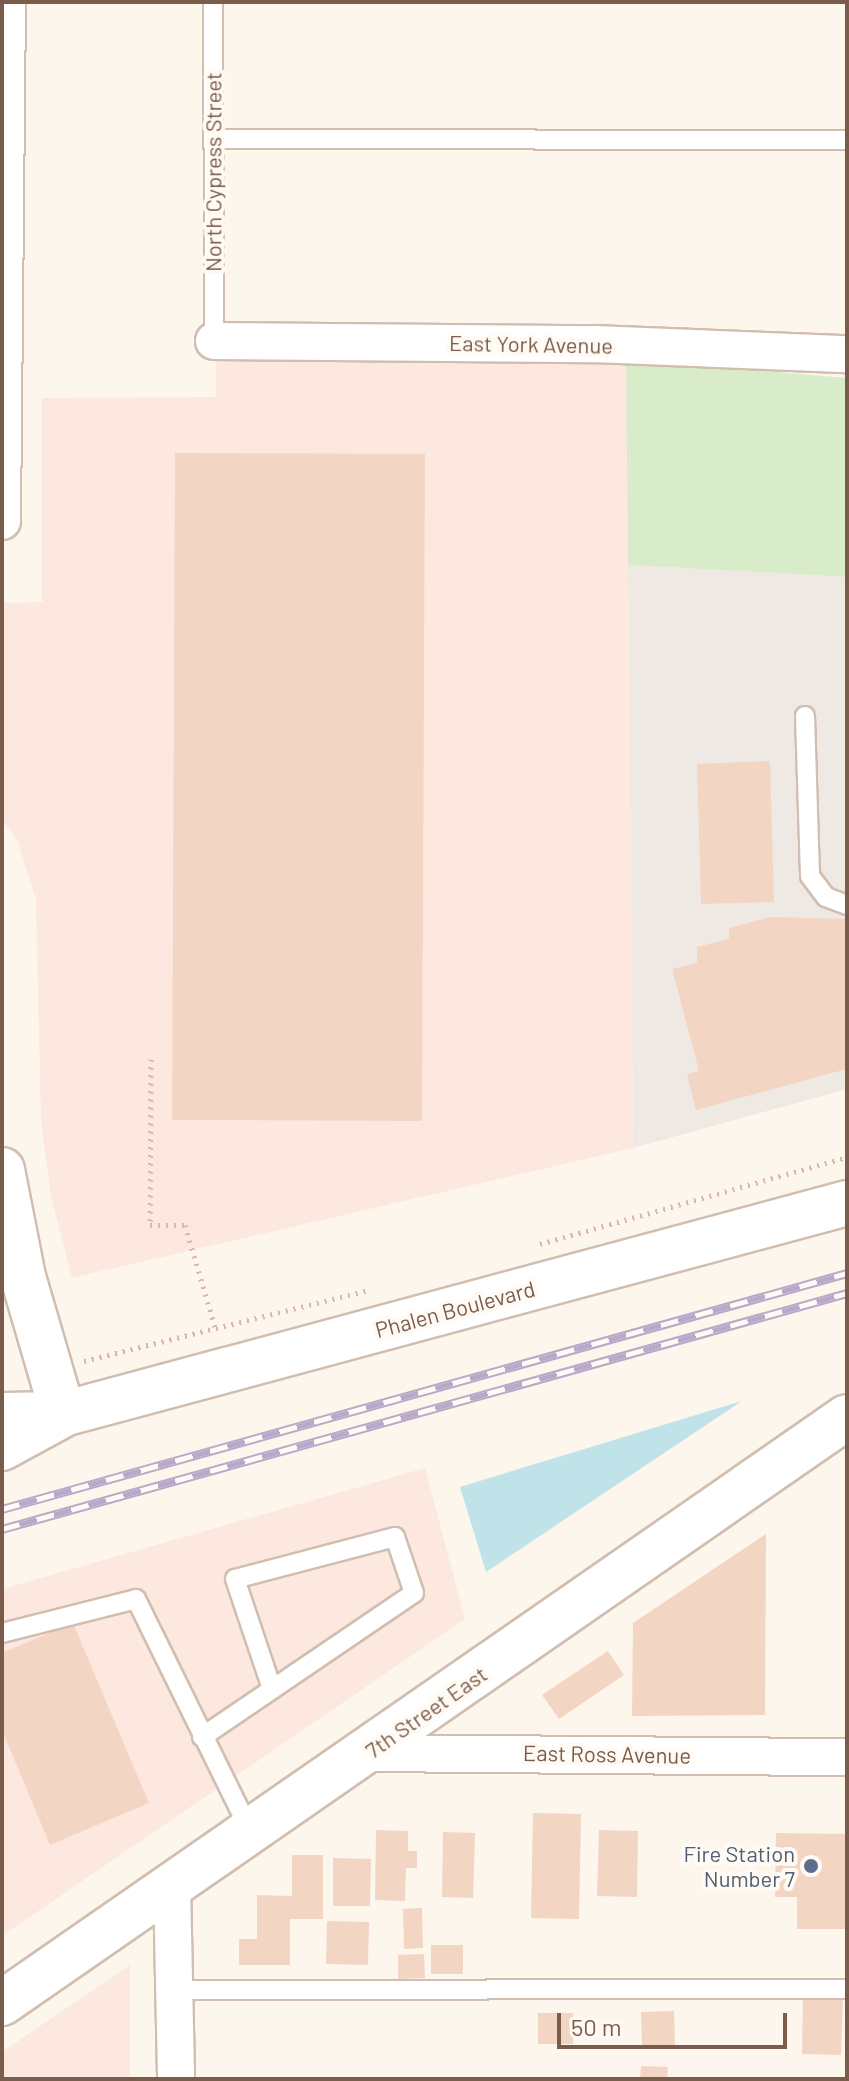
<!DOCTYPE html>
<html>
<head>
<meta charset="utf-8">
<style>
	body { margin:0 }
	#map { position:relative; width:849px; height:2081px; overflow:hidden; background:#fdf6ec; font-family:Barlow,sans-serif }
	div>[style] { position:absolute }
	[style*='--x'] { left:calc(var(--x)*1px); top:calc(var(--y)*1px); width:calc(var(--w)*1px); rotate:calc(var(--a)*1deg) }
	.commercial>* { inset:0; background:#fde8e0 }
	.industrial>* { inset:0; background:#efe9e4 }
	.green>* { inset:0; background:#d8ecc9 }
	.water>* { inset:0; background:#bfe3e8 }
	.building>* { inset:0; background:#f3d5c3 }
	.path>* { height:5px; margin-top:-2.5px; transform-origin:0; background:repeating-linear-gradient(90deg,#d9b8a5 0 2px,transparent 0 8px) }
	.roads { filter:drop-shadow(2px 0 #d1beb0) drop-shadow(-2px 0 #d1beb0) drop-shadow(0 2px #d1beb0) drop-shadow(0 -2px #d1beb0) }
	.service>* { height:18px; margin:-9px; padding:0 9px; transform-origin:9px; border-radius:9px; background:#fff }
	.minor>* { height:36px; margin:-18px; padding:0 18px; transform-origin:18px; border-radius:18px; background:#fff }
	.tertiary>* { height:44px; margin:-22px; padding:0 22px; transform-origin:22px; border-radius:22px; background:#fff }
	.secondary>* { height:44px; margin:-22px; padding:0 22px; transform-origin:22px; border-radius:22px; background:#fff }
	.rail>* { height:9px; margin-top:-4.5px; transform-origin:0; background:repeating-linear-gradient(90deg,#fffaf3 0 18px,#b9a8c9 0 36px); box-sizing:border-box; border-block:2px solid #b9a8c9 }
	.dots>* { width:22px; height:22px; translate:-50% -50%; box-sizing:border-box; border:4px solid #fffaf3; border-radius:50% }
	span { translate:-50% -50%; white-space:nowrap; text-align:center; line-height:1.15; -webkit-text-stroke:8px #fffaf3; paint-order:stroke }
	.street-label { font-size:22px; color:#7a5c4d }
	.service-label { font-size:22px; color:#4e5e75 }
	.right { translate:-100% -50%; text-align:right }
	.frame { position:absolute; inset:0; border:4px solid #7a5c4d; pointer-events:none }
	.scale { position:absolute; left:557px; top:2013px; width:230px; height:36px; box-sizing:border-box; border:4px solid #7a5c4d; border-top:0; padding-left:10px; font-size:24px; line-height:28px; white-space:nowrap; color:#7a5c4d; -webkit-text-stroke:6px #fffaf3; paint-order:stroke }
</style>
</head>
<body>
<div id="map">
	<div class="commercial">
		<i style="clip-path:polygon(216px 358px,626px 359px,633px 1148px,72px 1278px,51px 1197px,41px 1121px,36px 900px,17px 839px,2px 820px,2px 603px,42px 602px,42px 398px,216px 397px)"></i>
		<i style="clip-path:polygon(425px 1468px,465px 1619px,2px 1936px,2px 1589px)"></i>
		<i style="clip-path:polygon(130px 1965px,130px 2079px,2px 2079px,2px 2052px)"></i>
	</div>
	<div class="industrial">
		<i style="clip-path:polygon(628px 565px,847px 577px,847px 1089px,633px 1148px)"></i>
	</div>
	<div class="green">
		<i style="clip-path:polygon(626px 359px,847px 378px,847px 577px,628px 565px)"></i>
	</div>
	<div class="water">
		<i style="clip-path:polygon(742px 1401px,486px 1572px,460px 1487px)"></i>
	</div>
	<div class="building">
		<i style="clip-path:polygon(175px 453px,425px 454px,422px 1121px,172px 1120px)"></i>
		<i style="clip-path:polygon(770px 761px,774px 902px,701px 904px,697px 764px)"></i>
		<i style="clip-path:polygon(771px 917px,847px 919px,847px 1069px,696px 1110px,687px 1074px,699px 1071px,672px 969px,697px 963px,697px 947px,729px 939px,729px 928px)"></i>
		<i style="clip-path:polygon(766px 1534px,765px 1715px,632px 1716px,633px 1623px)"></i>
		<i style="clip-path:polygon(73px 1623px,149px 1803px,50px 1845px,2px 1730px,2px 1653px)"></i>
		<i style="clip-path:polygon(608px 1651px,624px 1675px,559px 1719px,542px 1695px)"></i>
		<i style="clip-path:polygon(533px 1813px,581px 1814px,579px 1919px,531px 1918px)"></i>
		<i style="clip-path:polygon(376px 1830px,408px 1831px,408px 1851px,417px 1851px,417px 1868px,406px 1868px,405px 1901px,375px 1900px)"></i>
		<i style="clip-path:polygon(599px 1830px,638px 1831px,637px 1897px,597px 1896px)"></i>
		<i style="clip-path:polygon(443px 1832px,475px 1833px,473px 1898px,442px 1897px)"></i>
		<i style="clip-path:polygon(776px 1833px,847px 1834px,847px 1929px,797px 1929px,797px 1897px,775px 1897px)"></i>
		<i style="clip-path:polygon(292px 1855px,323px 1855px,323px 1919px,290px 1919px,290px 1965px,239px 1965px,239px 1939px,257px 1939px,257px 1895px,292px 1896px)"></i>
		<i style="clip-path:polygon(333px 1858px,371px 1859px,370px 1906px,333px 1906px)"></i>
		<i style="clip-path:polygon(422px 1908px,423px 1948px,404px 1949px,403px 1909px)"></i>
		<i style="clip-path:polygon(327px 1921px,369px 1922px,368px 1965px,326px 1964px)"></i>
		<i style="clip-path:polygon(431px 1945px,463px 1945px,463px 1974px,431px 1974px)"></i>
		<i style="clip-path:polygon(424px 1954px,425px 1978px,398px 1979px,398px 1955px)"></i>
		<i style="clip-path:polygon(803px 1995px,843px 1996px,841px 2055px,802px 2054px)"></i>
		<i style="clip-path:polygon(674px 2011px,675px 2045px,642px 2046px,641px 2012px)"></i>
		<i style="clip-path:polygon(538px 2013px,573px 2013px,573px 2044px,538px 2044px)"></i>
		<i style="clip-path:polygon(641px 2066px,668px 2067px,667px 2079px,640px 2079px)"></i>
	</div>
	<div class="path">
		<i style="--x:151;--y:1059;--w:166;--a:90.3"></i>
		<i style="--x:150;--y:1225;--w:35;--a:0"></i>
		<i style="--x:185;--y:1225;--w:106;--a:73.6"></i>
		<i style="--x:540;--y:1244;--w:319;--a:-15.8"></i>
		<i style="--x:84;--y:1361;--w:293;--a:-14"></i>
	</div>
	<div class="roads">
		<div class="service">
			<i style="--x:213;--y:2;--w:339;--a:89.8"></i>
			<i style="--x:213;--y:139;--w:634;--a:0.09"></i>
			<i style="--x:805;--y:716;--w:160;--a:88.2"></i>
			<i style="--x:810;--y:876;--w:26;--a:53"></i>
			<i style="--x:826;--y:897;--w:22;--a:21"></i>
			<i style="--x:2;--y:1633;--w:138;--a:-14.2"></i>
			<i style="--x:136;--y:1599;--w:258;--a:63.8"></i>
			<i style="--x:202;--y:1737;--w:256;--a:-34.2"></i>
			<i style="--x:414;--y:1593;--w:59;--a:-108.7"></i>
			<i style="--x:395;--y:1537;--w:165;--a:165.3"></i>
			<i style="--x:235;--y:1579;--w:116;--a:71.4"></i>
			<i style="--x:175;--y:1990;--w:672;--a:-0.09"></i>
		</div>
		<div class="minor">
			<i style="--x:214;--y:341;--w:380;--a:0.5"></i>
			<i style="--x:594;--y:344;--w:253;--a:2.3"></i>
			<i style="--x:2;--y:521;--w:519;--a:-89.45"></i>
			<i style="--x:367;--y:1753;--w:480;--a:0.5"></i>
			<i style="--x:172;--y:1884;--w:195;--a:88.8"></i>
		</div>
		<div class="tertiary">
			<i style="--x:2;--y:1170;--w:109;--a:78.9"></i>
			<i style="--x:23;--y:1277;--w:143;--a:73.7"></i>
			<i style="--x:2;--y:2003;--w:1028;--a:-34.74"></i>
		</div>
		<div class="secondary">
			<i style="--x:2;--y:1415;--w:61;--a:-0.9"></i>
			<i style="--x:63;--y:1414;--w:812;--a:-15.06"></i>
			<i style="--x:2;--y:1448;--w:67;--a:-28.5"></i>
		</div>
	</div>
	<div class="rail">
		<i style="--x:2;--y:1509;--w:877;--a:-15.6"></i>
		<i style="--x:2;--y:1529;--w:877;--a:-15.6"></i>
	</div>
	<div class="dots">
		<i style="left:811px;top:1866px;background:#5c6f8a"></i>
	</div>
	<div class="street-label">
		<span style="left:213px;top:172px;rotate:-90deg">North Cypress Street</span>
		<span style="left:531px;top:344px;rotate:1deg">East York Avenue</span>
		<span style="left:455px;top:1309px;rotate:-15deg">Phalen Boulevard</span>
		<span style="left:426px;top:1712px;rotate:-35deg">7th Street East</span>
		<span style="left:607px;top:1754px;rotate:1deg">East Ross Avenue</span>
	</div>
	<div class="service-label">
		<span class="right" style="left:795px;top:1866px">Fire Station<br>Number 7</span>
	</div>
	<div class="frame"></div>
	<div class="scale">50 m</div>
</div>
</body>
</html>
